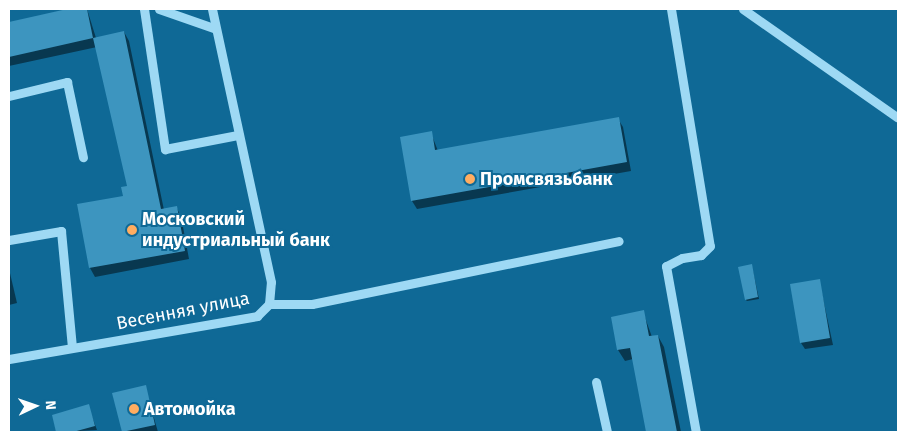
<!DOCTYPE html>
<html>
<head>
<meta charset="utf-8">
<style>
	body { margin:0 }
	#map { position:relative; width:907px; height:441px; overflow:hidden; background:#0f6996; font-family:"Fira Sans",sans-serif }
	div>[style] { position:absolute }
	[style*='--x'] { left:calc(var(--x)*1px); top:calc(var(--y)*1px); width:calc(var(--w)*1px); rotate:calc(var(--a)*1deg) }
	.shadow>* { inset:0; background:#0007 }
	.building>* { inset:0; background:#3d95bf }
	.minor>* { height:9px; margin:-4.5px; padding:0 4.5px; transform-origin:4.5px; border-radius:4.5px; background:#9ed9f4 }
	.dots>* { width:14px; height:14px; translate:-50% -50%; box-sizing:border-box; border:2px solid #0f6996; border-radius:50% }
	span { translate:-50% -50%; white-space:nowrap; text-align:center; line-height:1.15; -webkit-text-stroke:4px #0f6996; paint-order:stroke }
	.poi-label { font-size:18px; color:#fff; font-weight:700 }
	.left { translate:0 -50%; text-align:left }
	.street-label { font-size:18px; color:#fff }
	.frame { position:absolute; inset:0; border:10px solid #fff; pointer-events:none }
	.north { position:absolute; left:10px; top:381px; width:50px; height:50px; -webkit-text-stroke:4px #0f6996; paint-order:stroke; rotate:87deg; font-size:14px; font-weight:700; line-height:20px; text-align:center; color:#fff }
	.north::after { content:''; display:block; margin:auto; width:18px; height:22px; background:#fff; clip-path:polygon(50% 0,100% 100%,50% 72%,0 100%) }
</style>
</head>
<body>
<div id="map">
	<div class="shadow">
		<i style="clip-path:polygon(73px 9px,87px 9px,96px 38px,124px 32px,129px 41px,164px 210px,176px 207px,181px 216px,189px 259px,95px 277px,90px 268px,79px 205px,124px 197px,128px 187px,97px 47px,9px 66px,9px 23px)"></i>
		<i style="clip-path:polygon(618px 119px,623px 127px,631px 171px,417px 209px,412px 201px,431px 133px,438px 151px)"></i>
		<i style="clip-path:polygon(752px 267px,759px 299px,747px 301px,746px 300px)"></i>
		<i style="clip-path:polygon(9px 269px,17px 303px,9px 305px)"></i>
		<i style="clip-path:polygon(819px 280px,833px 345px,805px 349px,801px 343px)"></i>
		<i style="clip-path:polygon(643px 312px,652px 337px,658px 336px,664px 347px,681px 432px,647px 432px,633px 359px,625px 361px,618px 350px)"></i>
		<i style="clip-path:polygon(145px 387px,158px 432px,123px 432px,114px 394px)"></i>
		<i style="clip-path:polygon(88px 406px,97px 430px,58px 432px,53px 416px)"></i>
	</div>
	<div class="building">
		<i style="clip-path:polygon(67px 9px,87px 9px,93px 38px,9px 57px,9px 22px)"></i>
		<i style="clip-path:polygon(124px 31px,161px 209px,177px 206px,185px 251px,89px 268px,77px 204px,123px 196px,121px 187px,127px 186px,93px 38px)"></i>
		<i style="clip-path:polygon(619px 117px,627px 162px,411px 201px,400px 137px,432px 131px,435px 150px)"></i>
		<i style="clip-path:polygon(752px 264px,758px 297px,745px 300px,738px 267px)"></i>
		<i style="clip-path:polygon(820px 279px,830px 338px,800px 343px,790px 284px)"></i>
		<i style="clip-path:polygon(644px 310px,649px 336px,658px 335px,677px 432px,646px 432px,630px 348px,617px 350px,611px 317px)"></i>
		<i style="clip-path:polygon(146px 385px,155px 425px,122px 432px,112px 393px)"></i>
		<i style="clip-path:polygon(89px 404px,95px 426px,73px 432px,56px 432px,52px 415px)"></i>
	</div>
	<div class="minor">
		<i style="--x:144;--y:9;--w:142;--a:81.5"></i>
		<i style="--x:165;--y:149;--w:74;--a:-10.9"></i>
		<i style="--x:159;--y:9;--w:60;--a:19.3"></i>
		<i style="--x:671;--y:9;--w:240;--a:80.7"></i>
		<i style="--x:710;--y:246;--w:13;--a:135"></i>
		<i style="--x:701;--y:255;--w:19;--a:171"></i>
		<i style="--x:682;--y:258;--w:18;--a:153"></i>
		<i style="--x:666;--y:266;--w:169;--a:79.8"></i>
		<i style="--x:743;--y:9;--w:189;--a:35.1"></i>
		<i style="--x:9;--y:96;--w:60;--a:-13.6"></i>
		<i style="--x:67;--y:82;--w:77;--a:78"></i>
		<i style="--x:9;--y:240;--w:53;--a:-9.8"></i>
		<i style="--x:61;--y:231;--w:117;--a:84.6"></i>
		<i style="--x:269;--y:304;--w:43;--a:0"></i>
		<i style="--x:312;--y:304;--w:313;--a:-11.6"></i>
		<i style="--x:9;--y:359;--w:252;--a:-9.8"></i>
		<i style="--x:257;--y:316;--w:17;--a:-45"></i>
		<i style="--x:269;--y:304;--w:22;--a:-85"></i>
		<i style="--x:271;--y:282;--w:279;--a:-102.2"></i>
		<i style="--x:596;--y:382;--w:51;--a:77.6"></i>
	</div>
	<div class="dots">
		<i style="left:470px;top:179px;background:#ffad61"></i>
		<i style="left:132px;top:230px;background:#ffad61"></i>
		<i style="left:134px;top:409px;background:#ffad61"></i>
	</div>
	<div class="poi-label">
		<span class="left" style="left:480px;top:179px">Промсвязьбанк</span>
		<span class="left" style="left:142px;top:230px">Московский<br>индустриальный банк</span>
		<span class="left" style="left:144px;top:409px">Автомойка</span>
	</div>
	<div class="street-label">
		<span style="left:183px;top:311px;rotate:-11deg">Весенняя улица</span>
	</div>
	<div class="frame"></div>
	<div class="north">N</div>
</div>
</body>
</html>
